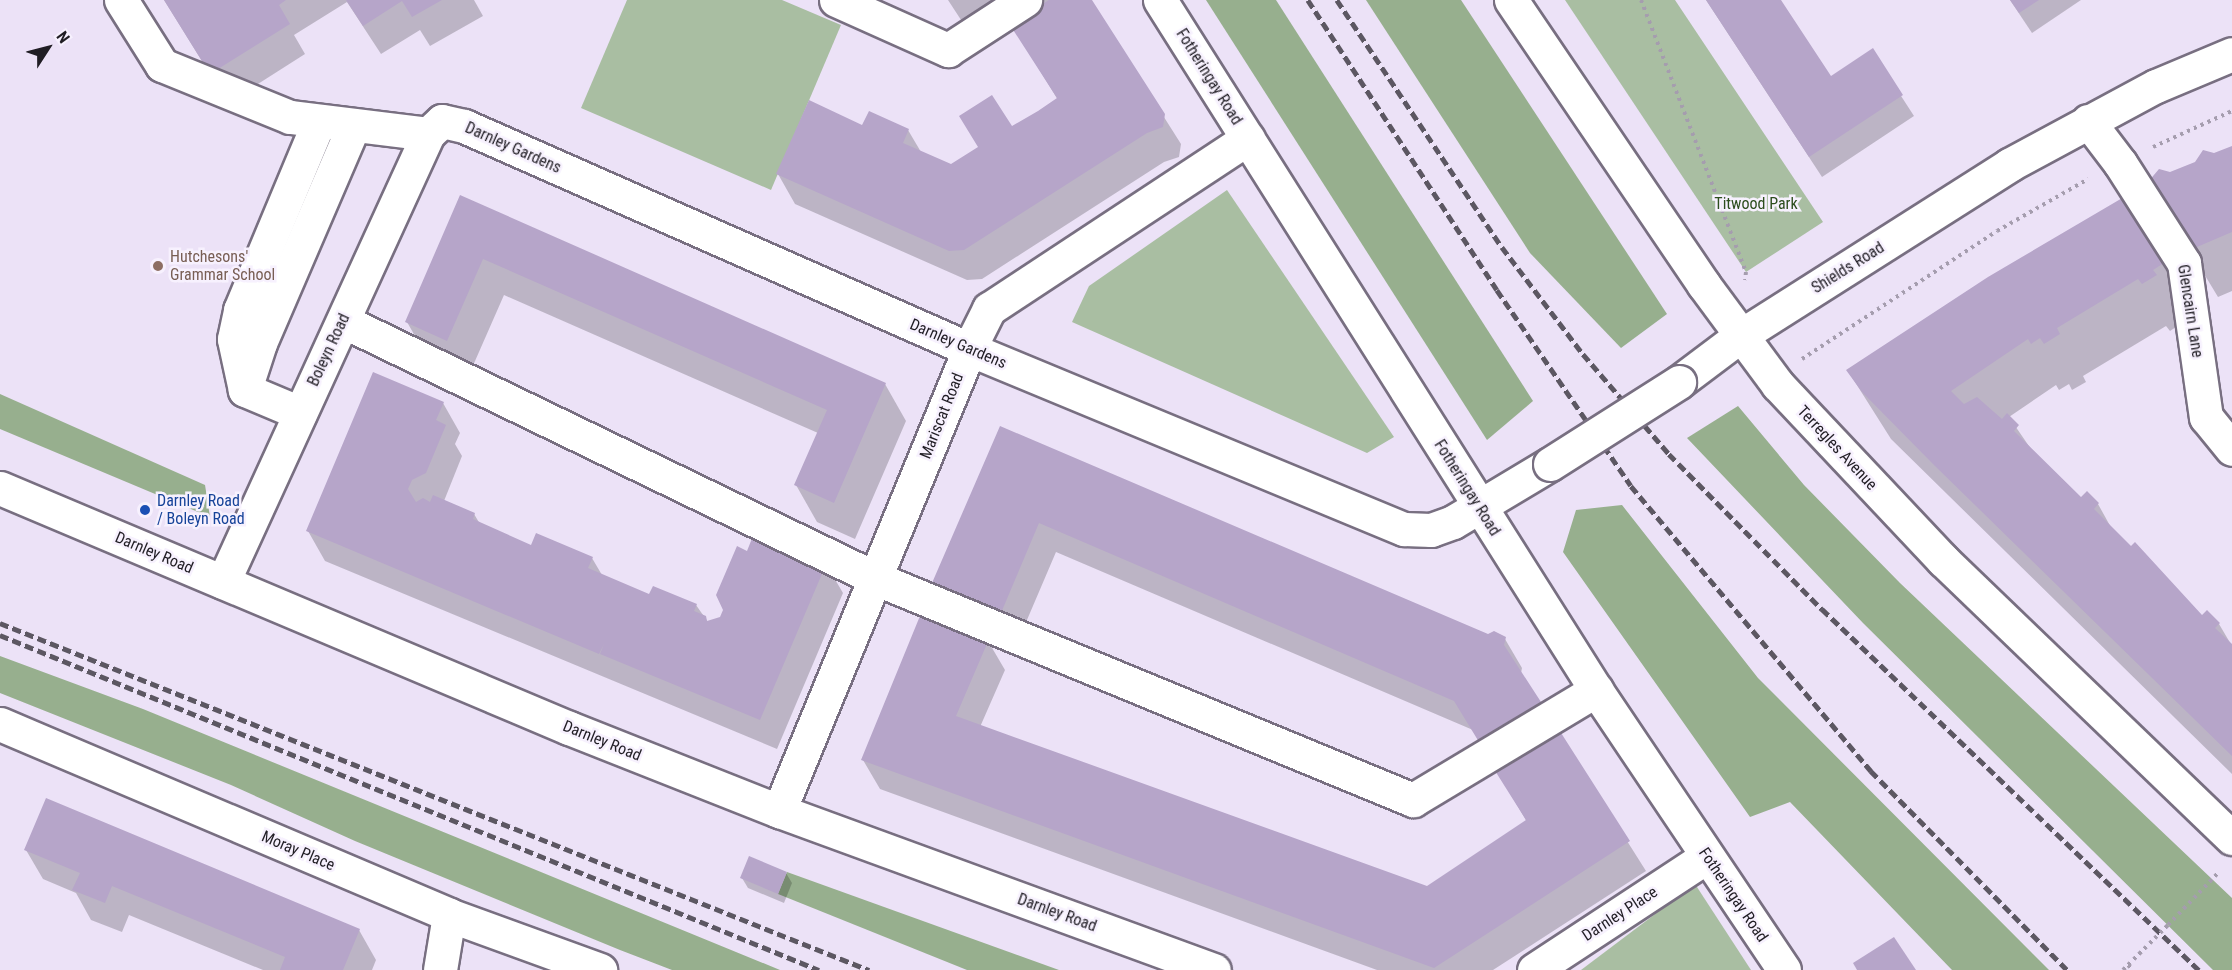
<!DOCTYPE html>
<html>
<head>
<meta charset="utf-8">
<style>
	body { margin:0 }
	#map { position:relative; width:2232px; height:970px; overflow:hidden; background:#ece2f7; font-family:"Roboto Condensed",sans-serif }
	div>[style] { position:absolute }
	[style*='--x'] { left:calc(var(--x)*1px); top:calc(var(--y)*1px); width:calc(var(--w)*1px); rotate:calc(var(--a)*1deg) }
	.green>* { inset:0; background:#a9bea2 }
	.forest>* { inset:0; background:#97af8e }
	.shadow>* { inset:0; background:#0003 }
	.building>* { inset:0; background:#b6a5c9 }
	.path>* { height:4px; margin-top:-2px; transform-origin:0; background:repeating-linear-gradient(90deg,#a59dae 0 3px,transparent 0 7.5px) }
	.roads { filter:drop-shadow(2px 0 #786f81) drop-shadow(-2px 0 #786f81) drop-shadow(0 2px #786f81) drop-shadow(0 -2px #786f81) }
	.minor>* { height:33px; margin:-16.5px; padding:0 16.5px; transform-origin:16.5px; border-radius:16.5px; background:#fff }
	.major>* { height:33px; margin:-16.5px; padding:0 16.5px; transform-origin:16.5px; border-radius:16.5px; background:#fff }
	.rail>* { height:4.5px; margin-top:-2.25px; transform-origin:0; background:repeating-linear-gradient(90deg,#5c5762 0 9px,transparent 0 13.5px) }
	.path-bridge>* { height:4px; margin-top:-2px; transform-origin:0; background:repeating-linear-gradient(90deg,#a59dae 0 3px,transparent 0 7.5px) }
	.bridges { filter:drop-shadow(2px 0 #786f81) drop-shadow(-2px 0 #786f81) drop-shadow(0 2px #786f81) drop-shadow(0 -2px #786f81) }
	.minor-bridge>* { height:33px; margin:-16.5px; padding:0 16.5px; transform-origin:16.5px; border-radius:16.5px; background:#fff }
	.dots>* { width:16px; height:16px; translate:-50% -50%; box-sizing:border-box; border:3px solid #f7f1fe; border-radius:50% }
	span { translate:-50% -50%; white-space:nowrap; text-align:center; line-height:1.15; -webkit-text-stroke:5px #f7f1fe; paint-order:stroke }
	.street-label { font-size:16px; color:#201d24 }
	.park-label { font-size:16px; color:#2c4d1d }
	.education-label { font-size:16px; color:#785e54 }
	.left { translate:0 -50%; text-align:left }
	.transit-label { font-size:16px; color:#164399 }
	.north { position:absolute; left:18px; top:18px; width:60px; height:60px; -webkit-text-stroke:4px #f7f1fe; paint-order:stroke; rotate:54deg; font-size:16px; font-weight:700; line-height:24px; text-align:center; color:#201d24 }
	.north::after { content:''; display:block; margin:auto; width:21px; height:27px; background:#201d24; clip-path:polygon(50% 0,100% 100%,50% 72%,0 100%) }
</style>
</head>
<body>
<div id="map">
	<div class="green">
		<i style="clip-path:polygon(627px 0,782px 0,841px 25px,771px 190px,581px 108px)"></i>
		<i style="clip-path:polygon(1565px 0,1675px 0,1823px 222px,1746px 272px)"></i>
		<i style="clip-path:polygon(1227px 190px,1394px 437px,1367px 453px,1072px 322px,1089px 286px)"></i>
		<i style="clip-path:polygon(1695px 884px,1751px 970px,1581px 970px)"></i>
	</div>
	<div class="forest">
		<i style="clip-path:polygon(1206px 0,1276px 0,1533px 401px,1487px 440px)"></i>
		<i style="clip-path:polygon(1366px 0,1461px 0,1667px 314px,1621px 348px,1530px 253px)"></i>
		<i style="clip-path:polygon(0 394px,205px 485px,210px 517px,0 429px)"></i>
		<i style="clip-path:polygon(1738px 406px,1804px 485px,1900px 583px,2232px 898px,2232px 970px,2213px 970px,1863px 623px,1687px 438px)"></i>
		<i style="clip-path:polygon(1622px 505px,1758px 678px,2049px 970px,1952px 970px,1790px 802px,1750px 817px,1563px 552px,1576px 510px)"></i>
		<i style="clip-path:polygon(0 656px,143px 709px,780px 970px,672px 970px,620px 950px,355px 841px,231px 785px,0 693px)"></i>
		<i style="clip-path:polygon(787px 872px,1059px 970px,967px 970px,778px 894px)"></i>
	</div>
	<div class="shadow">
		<i style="clip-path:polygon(164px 0,474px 0,483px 16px,430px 46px,420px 30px,381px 54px,347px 2px,294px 35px,305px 54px,228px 103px)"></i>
		<i style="clip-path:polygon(948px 0,1090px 0,1181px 144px,1179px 157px,1164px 162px,982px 279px,967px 280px,795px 204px,778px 174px,863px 127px,908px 130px,921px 152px,951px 166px,1058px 100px,1013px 27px,963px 23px)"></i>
		<i style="clip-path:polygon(1706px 0,1779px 0,1830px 78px,1872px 51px,1914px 116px,1822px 177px)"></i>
		<i style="clip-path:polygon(2010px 0,2081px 0,2032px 33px)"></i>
		<i style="clip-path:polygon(2232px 147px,2232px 291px,2218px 297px,2177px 229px,2156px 173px,2165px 171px,2170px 174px)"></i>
		<i style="clip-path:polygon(461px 197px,885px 384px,906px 421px,855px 539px,817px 522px,796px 485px,818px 433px,504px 295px,468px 377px,428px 359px,407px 322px)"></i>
		<i style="clip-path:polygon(2124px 199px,2190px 311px,2182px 323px,2170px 331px,2166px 326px,2083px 376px,2086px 382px,2072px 390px,2069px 384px,2059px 390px,2056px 385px,2009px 417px,2033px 452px,2081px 499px,2098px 504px,2113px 531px,2202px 617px,2219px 624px,2232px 646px,2232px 774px,1891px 439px,1848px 371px)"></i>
		<i style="clip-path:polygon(443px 403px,460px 433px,455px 444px,462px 456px,444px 501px,474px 514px,480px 524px,532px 547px,592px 558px,602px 575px,650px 596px,696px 605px,708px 622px,721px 618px,748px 553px,826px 564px,843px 593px,777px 749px,325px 561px,308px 531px)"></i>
		<i style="clip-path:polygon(1001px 428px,1488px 636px,1505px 639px,1522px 668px,1521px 673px,1646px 871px,1493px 970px,1377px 970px,880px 789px,863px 760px,988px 641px,1005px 670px,980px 727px,1427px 887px,1527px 822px,1473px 730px,1056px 552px,1018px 641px,951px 613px,934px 583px)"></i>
		<i style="clip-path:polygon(26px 850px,359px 930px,376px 960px,372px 970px,263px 970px,129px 915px,122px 932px,91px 920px,76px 893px,43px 879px)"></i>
		<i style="clip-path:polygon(786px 873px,792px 883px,784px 903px,748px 888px,742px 878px)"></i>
	</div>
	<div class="building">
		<i style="clip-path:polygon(164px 0,286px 0,279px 5px,290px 24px,210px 74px)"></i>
		<i style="clip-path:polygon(346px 0,442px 0,412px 17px,402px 1px,363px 26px)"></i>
		<i style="clip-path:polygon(1049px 0,1092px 0,1165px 114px,1163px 127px,1147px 133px,964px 250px,949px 251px,776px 174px,809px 100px,862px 125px,869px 111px,909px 129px,903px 143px,951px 164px,978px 147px,959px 116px,992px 95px,1012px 126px,1038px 111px,1057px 98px,1010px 25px)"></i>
		<i style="clip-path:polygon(1706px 0,1781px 0,1831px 76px,1873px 48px,1903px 95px,1809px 157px)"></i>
		<i style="clip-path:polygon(2010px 0,2039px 0,2019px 13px)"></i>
		<i style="clip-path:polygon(2232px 146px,2232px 232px,2190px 250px,2148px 182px,2159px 169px,2170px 172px,2195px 162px,2203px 150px,2214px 153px)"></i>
		<i style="clip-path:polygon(460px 195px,886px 383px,834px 503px,794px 485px,827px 410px,483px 259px,447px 341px,405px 322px)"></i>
		<i style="clip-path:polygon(2124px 197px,2164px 263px,2153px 270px,2157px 275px,2142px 284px,2138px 279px,2057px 328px,2060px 334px,2044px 344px,2040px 338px,2031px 344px,2028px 339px,1951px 391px,1964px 404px,1977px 397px,2002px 419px,2007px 413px,2019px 425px,2014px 431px,2081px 497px,2087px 491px,2099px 503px,2094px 509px,2131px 546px,2135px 542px,2202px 615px,2207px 610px,2220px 623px,2215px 628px,2232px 644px,2232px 756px,1934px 465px,1862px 392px,1846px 370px,1988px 277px)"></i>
		<i style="clip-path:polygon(373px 372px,444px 402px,436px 420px,446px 425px,426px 473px,412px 480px,408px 489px,416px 502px,423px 498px,430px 502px,433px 495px,475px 513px,473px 519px,531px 545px,536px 533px,593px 557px,588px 568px,649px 594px,653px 586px,697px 604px,694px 611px,706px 616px,707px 621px,720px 617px,723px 610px,716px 595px,737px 546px,747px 551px,755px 531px,827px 562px,760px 720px,600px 654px,604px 644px,599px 654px,306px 531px)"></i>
		<i style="clip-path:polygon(1000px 426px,1488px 634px,1494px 631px,1506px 637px,1504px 645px,1541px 702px,1479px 742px,1454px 701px,1039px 523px,1001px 613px,932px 583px)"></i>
		<i style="clip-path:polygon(922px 611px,989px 639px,956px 716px,1427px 886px,1526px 820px,1492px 766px,1556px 725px,1630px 841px,1434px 968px,861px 760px)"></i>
		<i style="clip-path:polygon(46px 798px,360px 929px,343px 970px,280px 970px,285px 957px,112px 886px,105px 903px,72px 890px,80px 873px,24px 850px)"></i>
		<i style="clip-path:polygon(749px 856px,787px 872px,778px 894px,740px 878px)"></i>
		<i style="clip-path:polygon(1894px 937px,1916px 970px,1857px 970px,1853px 963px)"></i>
	</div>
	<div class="path">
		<i style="--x:1641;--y:0;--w:292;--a:68.9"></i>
		<i style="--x:1746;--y:272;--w:8;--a:97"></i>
		<i style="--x:2153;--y:147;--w:87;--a:-24.5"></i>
		<i style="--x:1802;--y:359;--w:233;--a:-33.3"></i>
		<i style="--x:1997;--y:231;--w:105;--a:-29.7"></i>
		<i style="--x:2168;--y:925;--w:74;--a:-46.1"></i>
		<i style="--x:2128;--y:965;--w:7;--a:45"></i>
	</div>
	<div class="roads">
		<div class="minor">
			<i style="--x:121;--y:0;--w:77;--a:57.8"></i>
			<i style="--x:162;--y:65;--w:138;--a:22.1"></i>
			<i style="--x:290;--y:117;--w:139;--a:7"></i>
			<i style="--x:836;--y:0;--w:123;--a:24.1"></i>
			<i style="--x:948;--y:50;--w:92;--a:-33"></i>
			<i style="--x:1160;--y:0;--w:816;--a:57.71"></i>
			<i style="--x:1596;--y:690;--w:337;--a:56.1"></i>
			<i style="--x:1511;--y:0;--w:344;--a:55.9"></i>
			<i style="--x:1704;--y:285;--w:124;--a:53.5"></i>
			<i style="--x:1778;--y:385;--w:241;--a:46.7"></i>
			<i style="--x:1943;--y:560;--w:401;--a:43.9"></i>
			<i style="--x:2088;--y:121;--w:53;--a:52.7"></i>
			<i style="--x:2120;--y:163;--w:119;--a:57.4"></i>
			<i style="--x:2184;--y:263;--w:156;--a:81.9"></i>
			<i style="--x:2206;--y:417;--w:41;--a:50.9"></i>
			<i style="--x:343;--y:321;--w:593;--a:25.79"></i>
			<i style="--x:877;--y:579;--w:580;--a:22.41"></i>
			<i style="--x:1413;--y:800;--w:214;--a:-31"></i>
			<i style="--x:1679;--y:382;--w:76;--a:-37"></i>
			<i style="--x:1740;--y:336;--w:319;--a:-32.4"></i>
			<i style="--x:2009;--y:165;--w:167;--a:-28.3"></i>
			<i style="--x:2156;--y:86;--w:82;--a:-22.8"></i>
			<i style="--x:245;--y:389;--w:48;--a:-71.9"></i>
			<i style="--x:260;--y:343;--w:237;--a:-66.7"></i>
			<i style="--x:300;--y:413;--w:60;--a:-157.3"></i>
			<i style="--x:245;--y:390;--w:52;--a:-102.2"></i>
			<i style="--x:234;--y:339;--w:30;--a:-78"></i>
			<i style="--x:240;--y:310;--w:205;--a:-67.3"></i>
			<i style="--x:223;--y:582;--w:493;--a:-65.4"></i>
			<i style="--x:428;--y:134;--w:19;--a:-43"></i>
			<i style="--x:442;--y:121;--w:23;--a:13"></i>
			<i style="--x:464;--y:126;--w:552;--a:23.83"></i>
			<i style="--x:969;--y:349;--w:471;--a:22.5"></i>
			<i style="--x:1404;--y:529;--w:27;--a:2"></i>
			<i style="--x:1431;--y:530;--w:23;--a:-20"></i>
			<i style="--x:1453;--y:522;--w:113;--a:-30.9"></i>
			<i style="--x:0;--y:724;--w:488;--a:23"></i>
			<i style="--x:449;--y:915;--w:161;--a:20"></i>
			<i style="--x:779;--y:811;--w:500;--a:-67.6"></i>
			<i style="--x:969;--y:349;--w:45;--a:-63.4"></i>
			<i style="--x:989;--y:309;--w:310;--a:-33.4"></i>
			<i style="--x:440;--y:970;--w:56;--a:-80.7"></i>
			<i style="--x:1534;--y:970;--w:206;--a:-33.3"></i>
		</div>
		<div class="major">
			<i style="--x:0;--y:488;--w:618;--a:22.87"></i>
			<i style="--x:569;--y:728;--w:226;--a:21.6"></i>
			<i style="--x:779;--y:811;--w:463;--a:20.1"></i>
		</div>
	</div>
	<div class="rail">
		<i style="--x:1308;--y:0;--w:346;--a:56.9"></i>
		<i style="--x:1497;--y:290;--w:237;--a:55.6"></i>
		<i style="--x:1631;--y:486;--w:373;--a:49.9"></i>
		<i style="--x:1871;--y:771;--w:279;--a:45.4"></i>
		<i style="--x:1337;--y:0;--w:297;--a:56.3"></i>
		<i style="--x:1502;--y:247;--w:134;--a:52.9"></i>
		<i style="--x:1583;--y:354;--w:132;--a:49.3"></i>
		<i style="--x:1669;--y:454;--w:218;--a:45.4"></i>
		<i style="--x:1822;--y:609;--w:522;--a:43.76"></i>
		<i style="--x:0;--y:623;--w:936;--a:21.77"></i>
		<i style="--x:0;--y:635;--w:885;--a:22.25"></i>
	</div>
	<div class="path-bridge">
		<i style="--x:2123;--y:970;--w:64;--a:-45"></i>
	</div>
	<div class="bridges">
		<div class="minor-bridge">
			<i style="--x:1550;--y:464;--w:153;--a:-32.4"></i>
		</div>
	</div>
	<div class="dots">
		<i style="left:158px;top:266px;background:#8d6e63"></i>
		<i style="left:145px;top:510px;background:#1a4fb4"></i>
	</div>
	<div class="street-label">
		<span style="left:1209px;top:77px;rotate:58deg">Fotheringay Road</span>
		<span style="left:513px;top:148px;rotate:24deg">Darnley Gardens</span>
		<span style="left:1848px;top:268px;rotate:-32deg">Shields Road</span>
		<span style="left:2190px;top:311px;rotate:81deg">Glencairn Lane</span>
		<span style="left:958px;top:344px;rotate:23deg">Darnley Gardens</span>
		<span style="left:329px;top:350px;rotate:-65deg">Boleyn Road</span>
		<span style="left:942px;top:416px;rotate:-68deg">Mariscat Road</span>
		<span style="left:1837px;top:448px;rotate:47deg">Terregles Avenue</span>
		<span style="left:1467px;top:488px;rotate:58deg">Fotheringay Road</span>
		<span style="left:154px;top:553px;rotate:23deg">Darnley Road</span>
		<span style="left:602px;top:741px;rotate:22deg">Darnley Road</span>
		<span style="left:298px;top:851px;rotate:23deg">Moray Place</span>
		<span style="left:1733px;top:895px;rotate:56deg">Fotheringay Road</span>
		<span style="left:1057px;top:913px;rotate:20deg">Darnley Road</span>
		<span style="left:1620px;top:914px;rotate:-33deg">Darnley Place</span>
	</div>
	<div class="park-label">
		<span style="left:1756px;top:204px">Titwood Park</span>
	</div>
	<div class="education-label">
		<span class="left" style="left:170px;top:266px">Hutchesons'<br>Grammar School</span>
	</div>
	<div class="transit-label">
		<span class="left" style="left:157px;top:510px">Darnley Road<br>/ Boleyn Road</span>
	</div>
	<div class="north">N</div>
</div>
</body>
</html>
